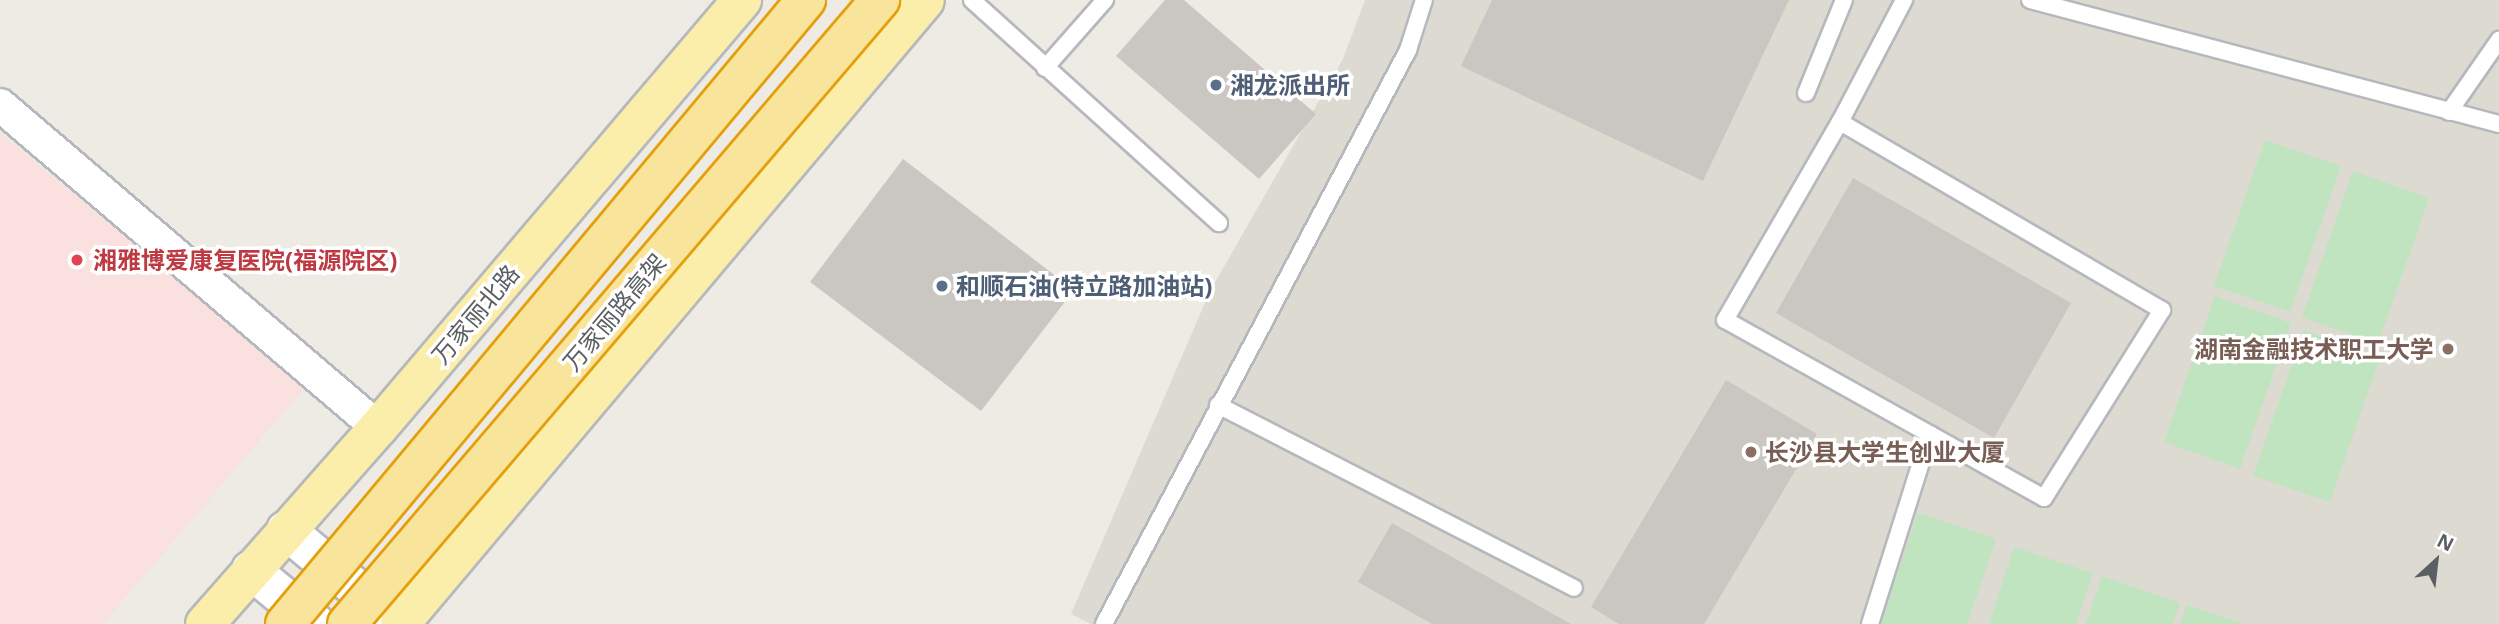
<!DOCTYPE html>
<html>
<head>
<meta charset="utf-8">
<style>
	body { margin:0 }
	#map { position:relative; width:2499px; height:624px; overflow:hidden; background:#edebe3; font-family:"Open Sans","Noto Sans SC",sans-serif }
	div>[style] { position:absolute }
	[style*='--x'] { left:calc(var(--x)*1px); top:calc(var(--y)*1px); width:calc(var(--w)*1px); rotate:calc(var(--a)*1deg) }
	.education>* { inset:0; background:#dddad1 }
	.medical>* { inset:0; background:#fae1df }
	.green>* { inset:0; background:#c0e4c0 }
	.building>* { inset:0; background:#cac7c2 }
	.roads { filter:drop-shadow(2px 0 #b5b8bd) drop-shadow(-2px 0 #b5b8bd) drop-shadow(0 2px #b5b8bd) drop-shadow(0 -2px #b5b8bd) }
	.service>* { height:16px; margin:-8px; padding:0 8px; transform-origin:8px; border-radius:8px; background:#fff }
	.minor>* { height:32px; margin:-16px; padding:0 16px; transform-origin:16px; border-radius:16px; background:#fff }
	.secondary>* { height:38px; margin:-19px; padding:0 19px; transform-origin:19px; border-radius:19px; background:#fff }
	.primary>* { height:38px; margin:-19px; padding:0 19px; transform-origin:19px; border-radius:19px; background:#fbedaa }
	.bridges { filter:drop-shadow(2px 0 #e59f0b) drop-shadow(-2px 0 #e59f0b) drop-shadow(0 2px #e59f0b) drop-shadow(0 -2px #e59f0b) }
	.trunk-bridge>* { height:38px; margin:-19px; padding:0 19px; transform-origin:19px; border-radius:19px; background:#f9e49c }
	.dots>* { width:19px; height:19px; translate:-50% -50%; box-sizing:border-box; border:4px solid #fff; border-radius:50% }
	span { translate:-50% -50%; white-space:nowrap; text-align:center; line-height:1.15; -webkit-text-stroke:7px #fff; paint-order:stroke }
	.service-label { font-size:24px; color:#4e5e75; font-weight:700 }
	.left { translate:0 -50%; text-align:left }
	.health-label { font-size:24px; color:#be3a42; font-weight:700 }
	.street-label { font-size:24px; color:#5b5f63 }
	.education-label { font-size:24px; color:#785e54; font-weight:700 }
	.right { translate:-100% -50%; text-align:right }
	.north { position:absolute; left:2401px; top:526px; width:70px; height:70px; -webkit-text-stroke:5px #fff; paint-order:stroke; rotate:27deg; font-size:19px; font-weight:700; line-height:28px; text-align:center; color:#5b5f63 }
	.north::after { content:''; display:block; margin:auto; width:24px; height:32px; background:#5b5f63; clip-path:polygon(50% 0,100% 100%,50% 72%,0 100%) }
</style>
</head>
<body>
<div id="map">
	<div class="education">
		<i style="clip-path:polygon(1365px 0,2499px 0,2499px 624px,1091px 624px,1071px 614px,1210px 291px,1343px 59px)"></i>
	</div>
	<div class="medical">
		<i style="clip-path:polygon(0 133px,306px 386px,103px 624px,0 624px)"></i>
	</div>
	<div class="green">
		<i style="clip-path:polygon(2265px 140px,2341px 166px,2290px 312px,2214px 286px)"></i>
		<i style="clip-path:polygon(2353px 171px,2429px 198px,2378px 344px,2302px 317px)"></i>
		<i style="clip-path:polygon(2215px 296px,2291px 323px,2240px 469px,2164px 442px)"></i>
		<i style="clip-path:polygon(2304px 330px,2380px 357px,2330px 502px,2253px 476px)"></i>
		<i style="clip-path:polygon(1918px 513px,1996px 539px,1967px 624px,1880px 624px)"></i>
		<i style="clip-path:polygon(2014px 547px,2093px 573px,2076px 624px,1989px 624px)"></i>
		<i style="clip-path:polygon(2102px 576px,2180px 603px,2173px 624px,2086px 624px)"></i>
		<i style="clip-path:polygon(2187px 605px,2245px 624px,2180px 624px)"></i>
	</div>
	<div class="building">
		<i style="clip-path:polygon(1165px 0,1184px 0,1316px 114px,1259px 179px,1116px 56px)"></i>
		<i style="clip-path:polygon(1492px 0,1789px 0,1703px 181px,1461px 66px)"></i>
		<i style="clip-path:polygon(903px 159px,1074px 290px,981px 411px,810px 282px)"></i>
		<i style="clip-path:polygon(1853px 178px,2071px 303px,1994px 438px,1776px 313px)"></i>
		<i style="clip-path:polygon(1726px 380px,1817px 434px,1704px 624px,1619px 624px,1591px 607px)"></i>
		<i style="clip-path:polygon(1392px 523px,1571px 624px,1432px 624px,1358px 582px)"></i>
	</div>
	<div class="roads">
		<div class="service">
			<i style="--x:972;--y:0;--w:333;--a:42.1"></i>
			<i style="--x:2030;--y:0;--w:485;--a:14.8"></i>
			<i style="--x:1045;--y:68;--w:91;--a:-48.6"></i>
			<i style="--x:1806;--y:93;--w:100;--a:-67.8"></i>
			<i style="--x:2449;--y:112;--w:88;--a:-55.2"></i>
			<i style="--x:1840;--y:122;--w:373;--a:30.3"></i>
			<i style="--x:2162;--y:310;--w:222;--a:122.1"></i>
			<i style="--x:2044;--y:498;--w:365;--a:-150.8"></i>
			<i style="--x:1725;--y:320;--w:229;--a:-59.9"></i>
			<i style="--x:1840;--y:122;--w:138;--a:-62.3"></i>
			<i style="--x:1218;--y:405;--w:400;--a:27.2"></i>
			<i style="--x:1104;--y:624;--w:650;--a:-62.09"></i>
			<i style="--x:1408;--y:50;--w:52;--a:-72.3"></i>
			<i style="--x:1870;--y:624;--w:199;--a:-72.5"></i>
		</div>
		<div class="minor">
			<i style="--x:0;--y:105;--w:497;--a:40.5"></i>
		</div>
		<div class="secondary">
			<i style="--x:286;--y:530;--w:141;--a:39.8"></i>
			<i style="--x:251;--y:570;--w:85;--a:39.7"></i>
		</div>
		<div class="primary">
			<i style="--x:205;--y:624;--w:261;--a:-48.6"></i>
			<i style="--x:378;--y:428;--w:562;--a:-49.62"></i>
			<i style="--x:400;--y:624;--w:815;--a:-49.92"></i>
		</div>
	</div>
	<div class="bridges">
		<div class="trunk-bridge">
			<i style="--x:285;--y:624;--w:813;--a:-50.14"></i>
			<i style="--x:347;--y:624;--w:821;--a:-49.5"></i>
		</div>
	</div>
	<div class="dots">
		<i style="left:1216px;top:85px;background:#5c6f8a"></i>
		<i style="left:77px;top:260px;background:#e0444e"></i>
		<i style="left:942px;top:286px;background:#5c6f8a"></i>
		<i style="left:2448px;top:349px;background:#8d6e63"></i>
		<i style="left:1751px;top:452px;background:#8d6e63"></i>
	</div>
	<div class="service-label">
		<span class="left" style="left:1230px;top:85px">湘龙派出所</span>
		<span class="left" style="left:956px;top:286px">和顺石油(特立路加油站)</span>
	</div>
	<div class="health-label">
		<span class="left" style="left:93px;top:260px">湘雅博爱康复医院(福源院区)</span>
	</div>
	<div class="street-label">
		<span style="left:614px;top:312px;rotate:-50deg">万家丽路高架</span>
		<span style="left:475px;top:314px;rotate:-50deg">万家丽北路</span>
	</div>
	<div class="education-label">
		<span class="right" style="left:2434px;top:349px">湖南金融技术职工大学</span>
		<span class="left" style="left:1765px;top:452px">长沙县大学生创业大厦</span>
	</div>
	<div class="north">N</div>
</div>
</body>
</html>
